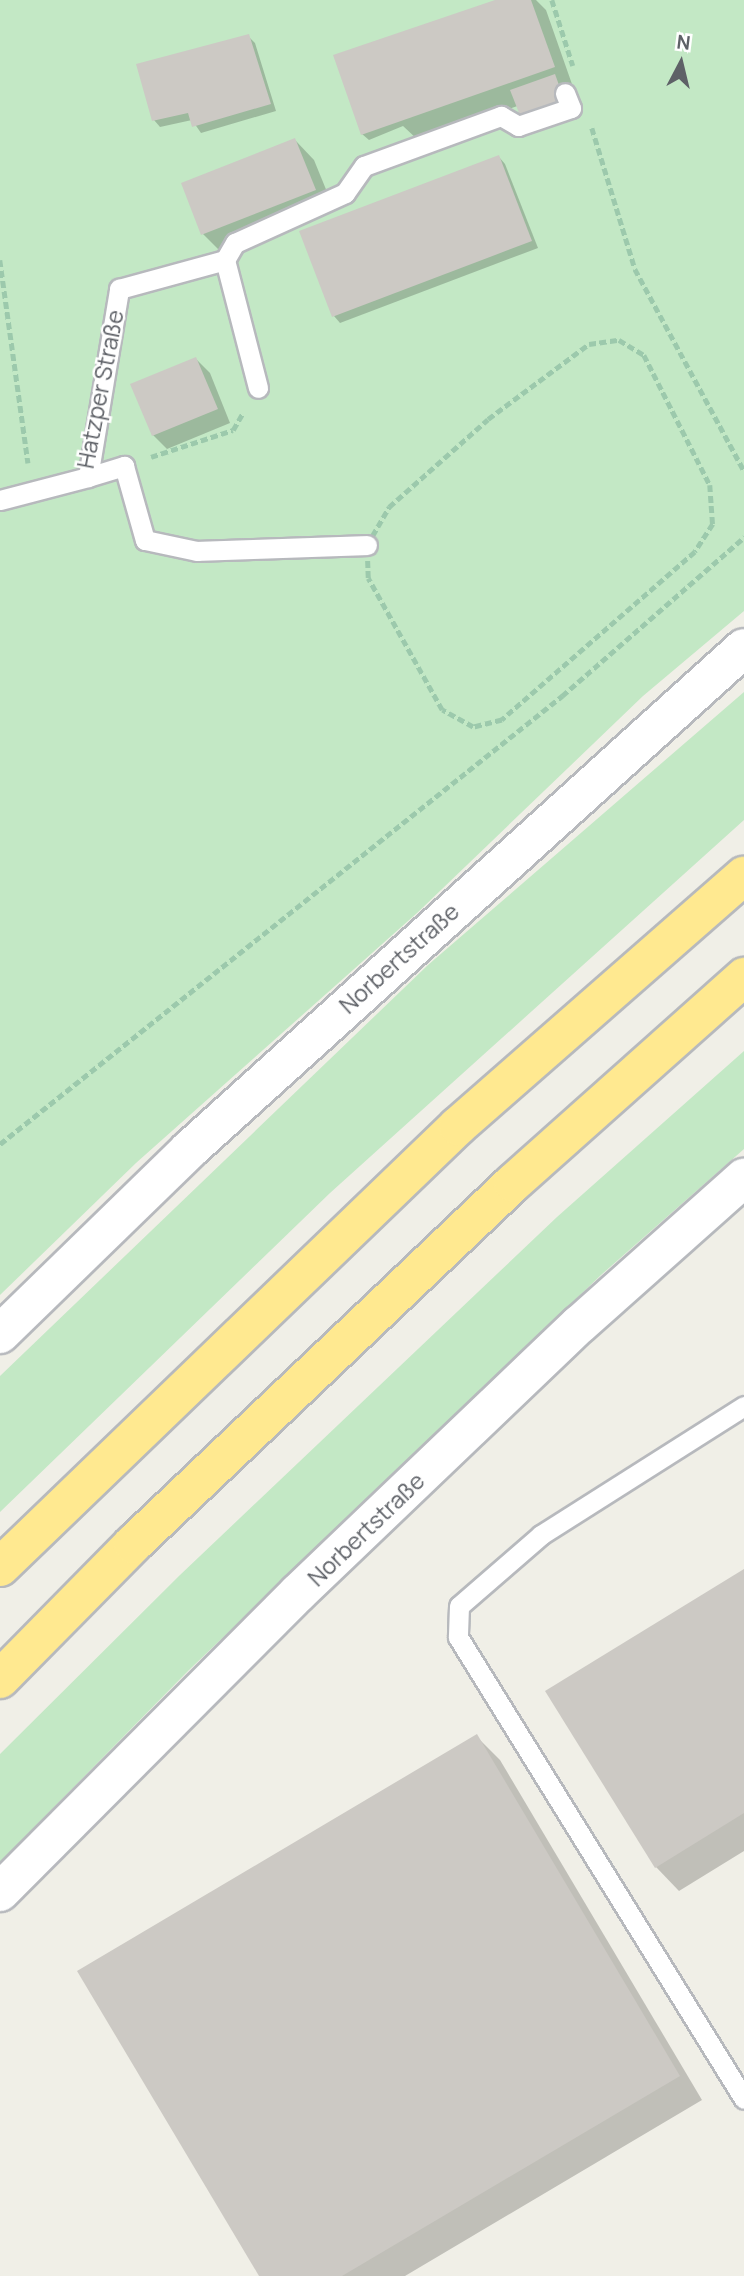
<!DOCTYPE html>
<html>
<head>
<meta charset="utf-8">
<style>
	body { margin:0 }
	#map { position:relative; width:744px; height:2276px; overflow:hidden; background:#f0efe7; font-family:Manrope,sans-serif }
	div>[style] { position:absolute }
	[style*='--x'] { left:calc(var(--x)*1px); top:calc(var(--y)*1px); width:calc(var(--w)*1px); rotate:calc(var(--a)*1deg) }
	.green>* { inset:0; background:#c3e8c5 }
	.shadow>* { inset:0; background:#0003 }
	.building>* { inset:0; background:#ccc9c4 }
	.path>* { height:4.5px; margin-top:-2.25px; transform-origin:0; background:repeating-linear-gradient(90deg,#9cc9ac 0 7px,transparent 0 10.5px) }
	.roads { filter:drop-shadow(2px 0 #b7b9bd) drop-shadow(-2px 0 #b7b9bd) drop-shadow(0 2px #b7b9bd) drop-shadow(0 -2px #b7b9bd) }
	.service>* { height:19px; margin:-9.5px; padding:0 9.5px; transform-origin:9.5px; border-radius:9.5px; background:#fff }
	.secondary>* { height:38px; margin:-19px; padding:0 19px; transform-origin:19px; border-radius:19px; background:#fff }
	.motorway>* { height:38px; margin:-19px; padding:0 19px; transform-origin:19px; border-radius:19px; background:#ffe990 }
	span { translate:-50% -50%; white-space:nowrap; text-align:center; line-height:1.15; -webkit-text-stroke:5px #fff; paint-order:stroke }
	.street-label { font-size:23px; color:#5e6167 }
	.north { position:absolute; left:646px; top:28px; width:70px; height:70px; -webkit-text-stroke:5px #fff; paint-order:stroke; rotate:7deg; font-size:19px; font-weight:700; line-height:28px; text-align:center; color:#5e6167 }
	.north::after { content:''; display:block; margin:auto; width:24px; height:32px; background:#5e6167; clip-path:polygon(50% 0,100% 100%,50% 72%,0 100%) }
</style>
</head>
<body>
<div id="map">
	<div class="green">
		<i style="clip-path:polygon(0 0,744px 0,744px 611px,643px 696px,417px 913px,136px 1163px,0 1295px)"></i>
		<i style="clip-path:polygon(744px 692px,744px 820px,330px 1193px,0 1512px,0 1376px,428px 965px)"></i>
		<i style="clip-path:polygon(744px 1051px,744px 1149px,601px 1275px,189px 1670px,0 1862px,0 1754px,180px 1575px,557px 1217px)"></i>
	</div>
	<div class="shadow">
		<i style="clip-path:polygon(500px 0,536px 0,546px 10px,573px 87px,418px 140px,403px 126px,369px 140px,362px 134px)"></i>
		<i style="clip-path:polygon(248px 36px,255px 43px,276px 111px,201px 133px,192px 120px,160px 127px,154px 120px)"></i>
		<i style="clip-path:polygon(295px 140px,314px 160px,334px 209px,222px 253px,203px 234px)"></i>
		<i style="clip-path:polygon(499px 157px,505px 164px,538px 248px,340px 323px,334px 316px)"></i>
		<i style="clip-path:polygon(196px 359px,210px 373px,230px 423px,167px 449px,153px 435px)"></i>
		<i style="clip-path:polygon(744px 1571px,744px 1851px,679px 1891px,656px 1867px)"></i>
		<i style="clip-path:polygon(477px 1737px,500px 1760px,702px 2100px,405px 2276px,261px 2276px)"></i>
	</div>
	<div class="building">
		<i style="clip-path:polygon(495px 0,531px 0,555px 67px,361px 135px,333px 55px)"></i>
		<i style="clip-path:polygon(249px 34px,271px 104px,192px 127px,188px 113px,152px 121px,136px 64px)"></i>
		<i style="clip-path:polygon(555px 74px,565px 102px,521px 118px,510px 90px)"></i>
		<i style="clip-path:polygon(295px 138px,316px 190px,201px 235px,181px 183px)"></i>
		<i style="clip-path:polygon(499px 155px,532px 241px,332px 317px,299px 231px)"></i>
		<i style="clip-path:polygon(196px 357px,218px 409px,152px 436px,130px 384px)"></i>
		<i style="clip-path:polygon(744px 1569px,744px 1813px,655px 1868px,545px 1691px)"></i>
		<i style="clip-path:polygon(477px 1734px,680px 2076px,342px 2276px,259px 2276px,77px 1971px)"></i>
	</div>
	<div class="path">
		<i style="--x:552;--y:0;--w:69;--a:72.3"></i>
		<i style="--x:592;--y:128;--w:147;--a:73"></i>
		<i style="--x:635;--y:269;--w:230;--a:61.6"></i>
		<i style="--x:0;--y:260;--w:205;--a:82.1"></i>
		<i style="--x:619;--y:340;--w:29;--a:31"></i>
		<i style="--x:644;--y:355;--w:146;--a:63.1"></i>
		<i style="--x:710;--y:485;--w:39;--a:86"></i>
		<i style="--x:713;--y:524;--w:33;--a:123"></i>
		<i style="--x:695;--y:552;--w:256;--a:139"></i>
		<i style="--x:502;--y:720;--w:30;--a:166"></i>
		<i style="--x:473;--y:727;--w:35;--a:-151"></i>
		<i style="--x:442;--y:710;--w:151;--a:-119.3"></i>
		<i style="--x:368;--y:578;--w:33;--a:-92"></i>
		<i style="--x:367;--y:545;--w:44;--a:-59.9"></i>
		<i style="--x:389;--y:507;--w:132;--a:-41.6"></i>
		<i style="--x:488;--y:419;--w:126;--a:-36.6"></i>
		<i style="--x:589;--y:344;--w:30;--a:-8"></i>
		<i style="--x:151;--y:457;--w:86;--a:-18.2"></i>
		<i style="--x:233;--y:430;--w:20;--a:-60"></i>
		<i style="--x:0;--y:1144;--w:719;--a:-38.56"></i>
		<i style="--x:562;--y:696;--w:242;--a:-41.1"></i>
	</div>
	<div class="roads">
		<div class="service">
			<i style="--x:225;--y:260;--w:20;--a:-60"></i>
			<i style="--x:235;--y:243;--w:121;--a:-24.4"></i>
			<i style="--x:345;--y:193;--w:33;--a:-55"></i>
			<i style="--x:364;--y:166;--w:146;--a:-20.1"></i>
			<i style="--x:501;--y:116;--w:20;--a:30"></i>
			<i style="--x:518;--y:126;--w:56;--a:-18.8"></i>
			<i style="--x:571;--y:108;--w:16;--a:-112"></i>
			<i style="--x:88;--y:477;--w:38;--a:-17"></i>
			<i style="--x:124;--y:466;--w:77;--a:74.2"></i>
			<i style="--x:145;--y:540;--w:53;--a:11.9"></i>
			<i style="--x:197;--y:551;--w:170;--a:-2"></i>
			<i style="--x:0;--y:500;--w:91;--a:-14.6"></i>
			<i style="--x:88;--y:477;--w:191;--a:-80.6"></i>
			<i style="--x:119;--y:289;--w:110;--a:-15.3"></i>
			<i style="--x:225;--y:260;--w:132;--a:75.5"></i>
			<i style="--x:744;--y:1406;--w:241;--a:147.6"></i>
			<i style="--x:541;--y:1535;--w:108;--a:139.1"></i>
			<i style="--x:459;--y:1606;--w:31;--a:92"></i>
			<i style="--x:458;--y:1637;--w:543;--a:58.24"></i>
		</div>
		<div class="secondary">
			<i style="--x:0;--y:1334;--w:264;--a:-44.2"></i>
			<i style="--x:189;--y:1150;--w:748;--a:-42.13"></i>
			<i style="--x:0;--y:1892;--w:421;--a:-45.1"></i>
			<i style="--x:297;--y:1594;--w:391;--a:-43.7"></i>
			<i style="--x:580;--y:1324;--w:220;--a:-41.7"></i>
		</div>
		<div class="motorway">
			<i style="--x:0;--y:1567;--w:636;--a:-43.92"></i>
			<i style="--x:458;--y:1126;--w:380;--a:-41.2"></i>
			<i style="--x:0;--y:1679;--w:190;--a:-45.4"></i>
			<i style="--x:133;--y:1544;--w:524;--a:-43.53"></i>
			<i style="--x:513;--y:1183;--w:310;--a:-41.7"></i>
		</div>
	</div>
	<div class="street-label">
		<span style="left:100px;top:389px;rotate:-79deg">Hatzper Straße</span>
		<span style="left:399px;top:958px;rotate:-42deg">Norbertstraße</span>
		<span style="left:366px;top:1529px;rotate:-44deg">Norbertstraße</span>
	</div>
	<div class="north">N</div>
</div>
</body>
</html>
